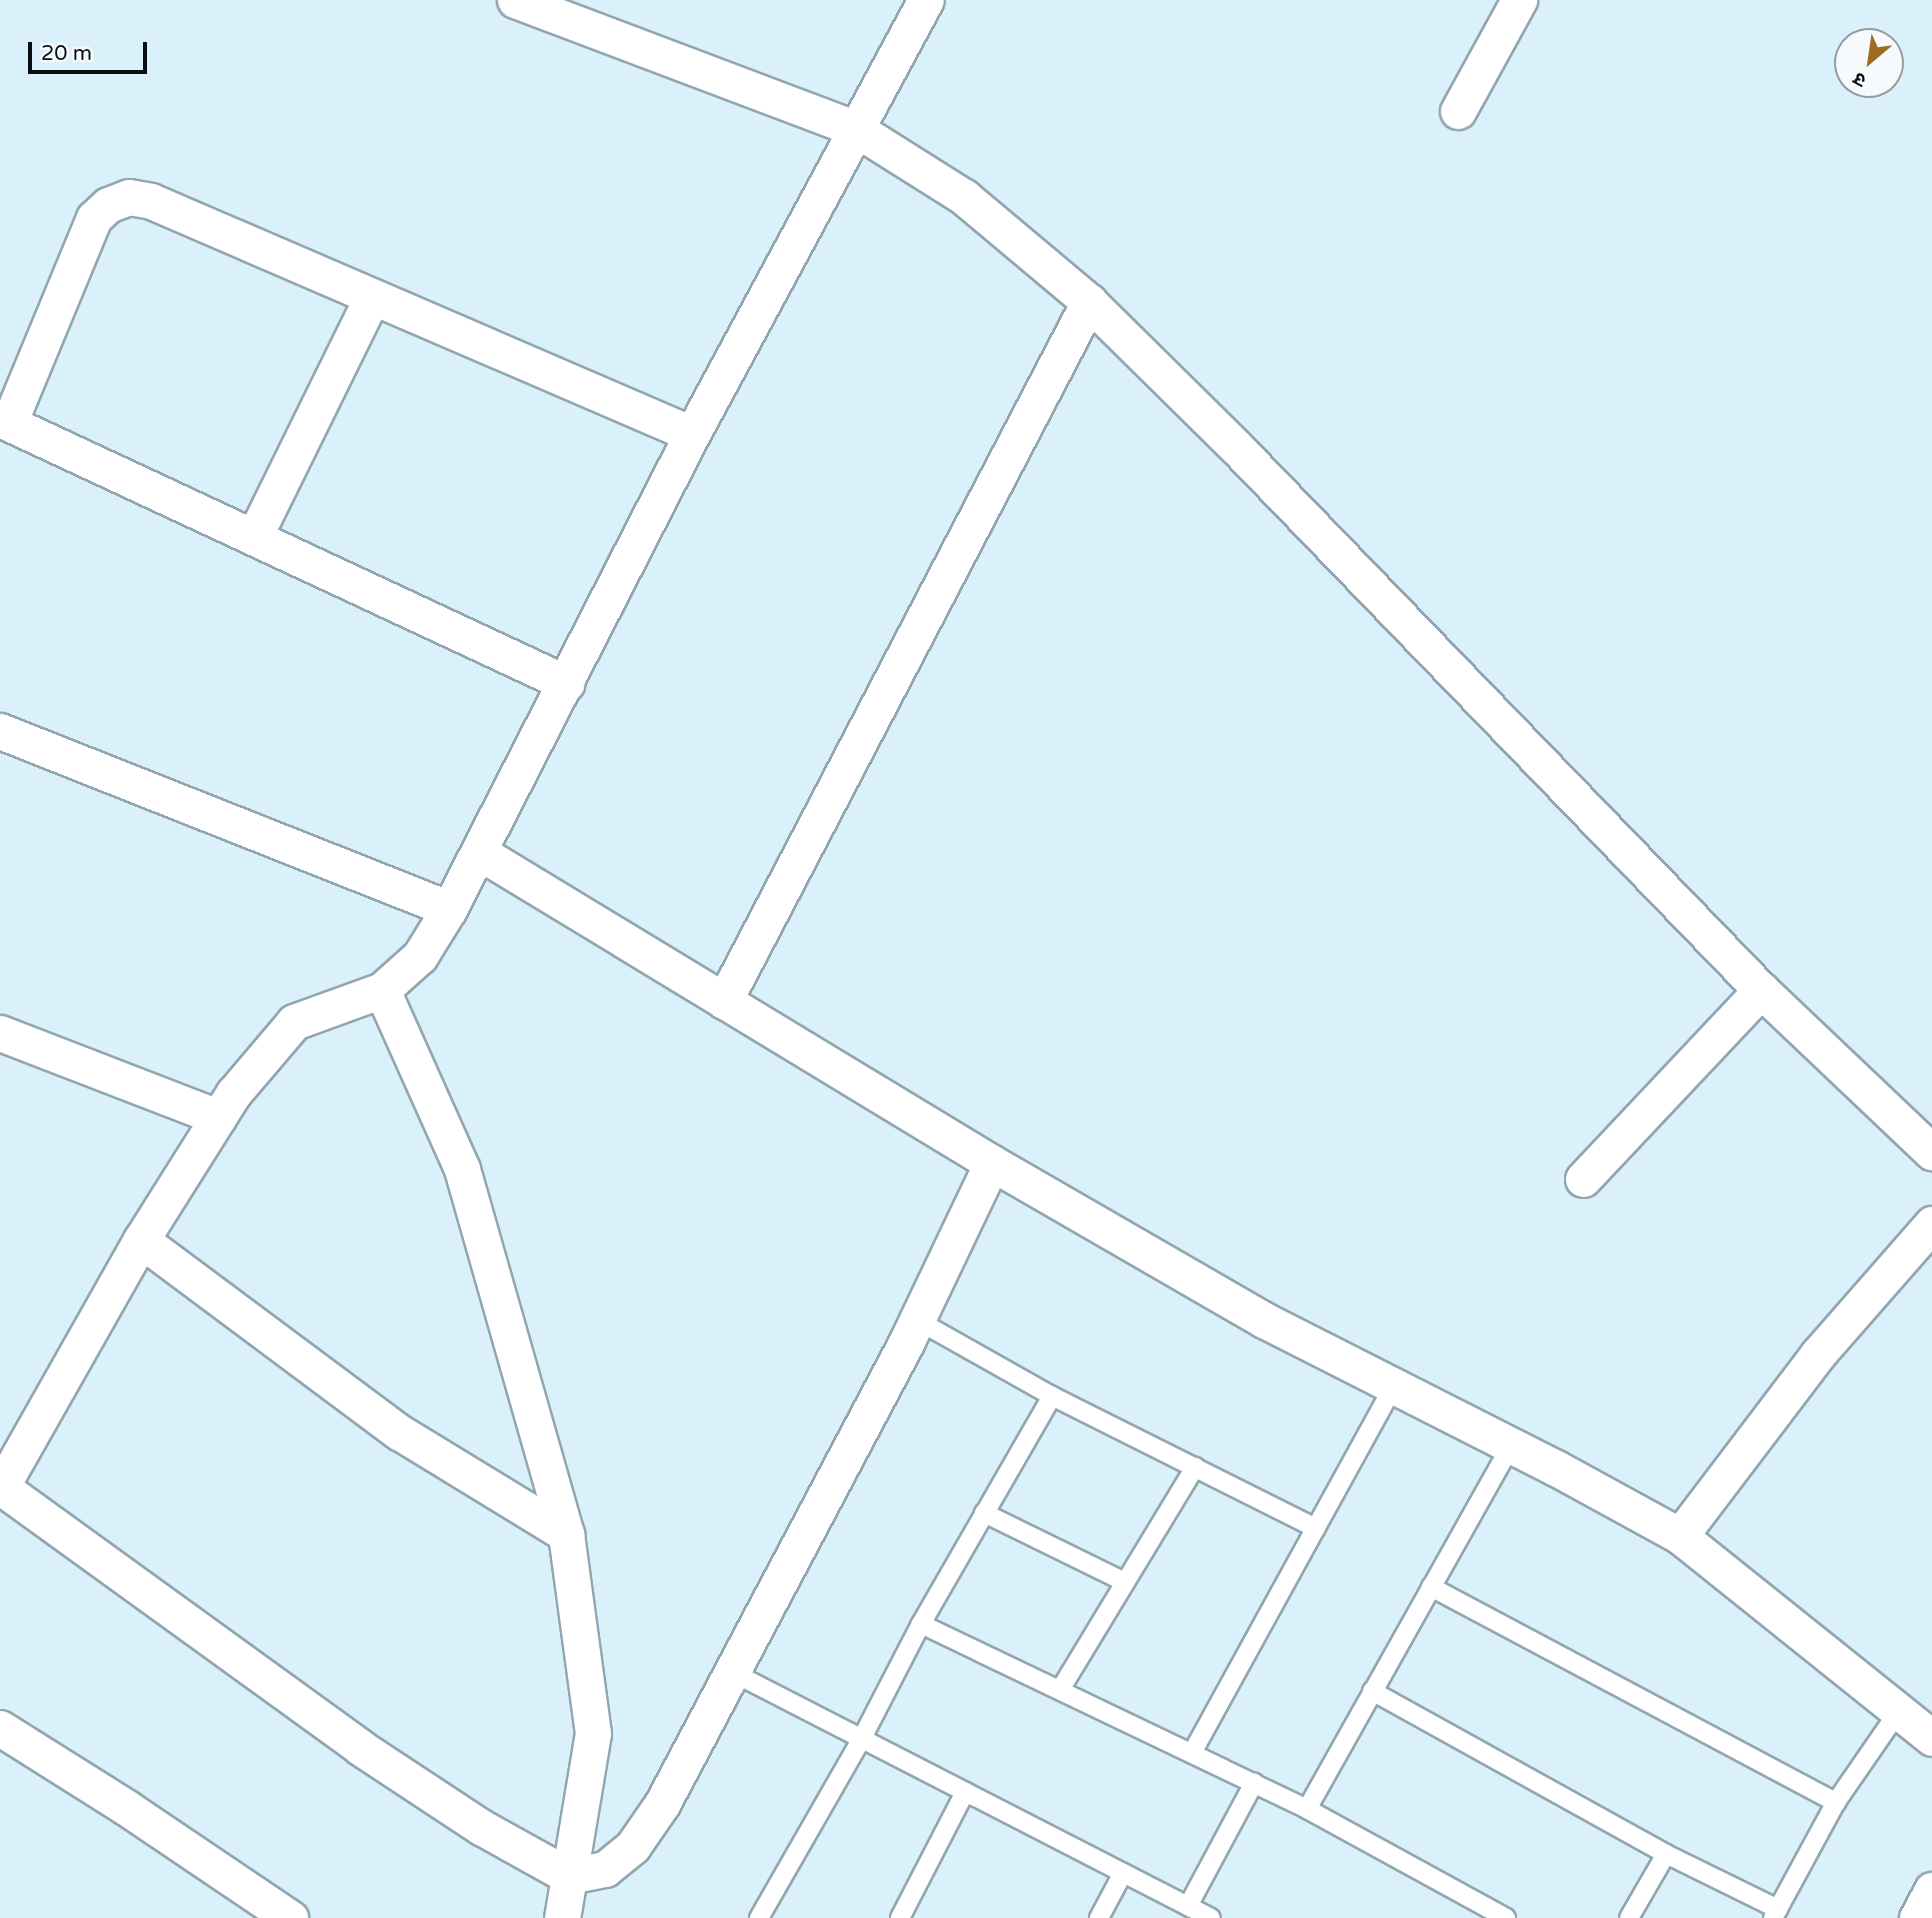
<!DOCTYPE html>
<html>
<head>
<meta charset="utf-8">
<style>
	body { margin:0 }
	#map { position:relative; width:1932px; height:1918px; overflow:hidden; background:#daf1fb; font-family:"Varela Round","Noto Sans Devanagari",sans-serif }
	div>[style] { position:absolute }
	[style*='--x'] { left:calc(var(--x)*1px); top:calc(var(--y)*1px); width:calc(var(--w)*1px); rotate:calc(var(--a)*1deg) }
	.roads { filter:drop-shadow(2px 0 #91a6b0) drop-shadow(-2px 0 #91a6b0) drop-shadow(0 2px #91a6b0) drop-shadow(0 -2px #91a6b0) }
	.lane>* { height:18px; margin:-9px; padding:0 9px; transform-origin:9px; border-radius:9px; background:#fff }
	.street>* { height:35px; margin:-17.5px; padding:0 17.5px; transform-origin:17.5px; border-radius:17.5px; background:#fff }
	span { translate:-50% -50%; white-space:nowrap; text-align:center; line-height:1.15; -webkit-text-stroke:5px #f6fafc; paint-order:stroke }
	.north { position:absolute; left:1834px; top:28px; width:70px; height:70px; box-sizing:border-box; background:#f6fafc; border:2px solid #969c9e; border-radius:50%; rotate:209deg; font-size:19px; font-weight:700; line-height:28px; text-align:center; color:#070f12 }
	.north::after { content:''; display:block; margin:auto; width:24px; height:32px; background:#9c6d1e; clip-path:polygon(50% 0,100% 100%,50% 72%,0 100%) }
	.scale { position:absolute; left:28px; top:42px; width:119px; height:32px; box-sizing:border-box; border:4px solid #070f12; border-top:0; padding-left:9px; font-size:21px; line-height:24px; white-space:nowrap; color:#070f12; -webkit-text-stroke:5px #f6fafc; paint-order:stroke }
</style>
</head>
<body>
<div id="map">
	<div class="roads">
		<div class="lane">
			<i style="--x:917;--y:1320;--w:155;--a:29.4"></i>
			<i style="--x:1052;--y:1396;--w:295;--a:26.6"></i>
			<i style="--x:984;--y:1513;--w:157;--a:26.1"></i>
			<i style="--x:1431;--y:1587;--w:459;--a:28"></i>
			<i style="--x:921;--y:1624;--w:428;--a:25.6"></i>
			<i style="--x:1307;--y:1809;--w:227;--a:28.7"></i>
			<i style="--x:732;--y:1672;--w:538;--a:27.18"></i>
			<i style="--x:1060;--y:1690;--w:261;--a:-58.8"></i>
			<i style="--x:1372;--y:1691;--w:336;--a:29"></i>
			<i style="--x:1666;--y:1854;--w:125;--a:26.2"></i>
			<i style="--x:1192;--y:1753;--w:420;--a:-61.2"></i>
			<i style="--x:1307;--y:1809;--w:417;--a:-60.7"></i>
			<i style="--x:1188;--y:1906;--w:140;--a:-61.8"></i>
			<i style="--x:759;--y:1918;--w:205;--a:-60.2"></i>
			<i style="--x:861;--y:1740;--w:131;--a:-62.7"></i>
			<i style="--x:921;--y:1624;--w:263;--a:-60.1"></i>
			<i style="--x:900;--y:1918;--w:142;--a:-62.7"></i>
			<i style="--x:1099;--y:1918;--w:51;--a:-61.9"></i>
			<i style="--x:1629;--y:1918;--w:74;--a:-60"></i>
			<i style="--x:1773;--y:1918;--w:132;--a:-61.5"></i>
			<i style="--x:1836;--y:1802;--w:109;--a:-55.4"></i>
		</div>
		<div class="street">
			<i style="--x:515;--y:0;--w:365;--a:20.7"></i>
			<i style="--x:856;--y:129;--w:128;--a:32.2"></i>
			<i style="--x:964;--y:197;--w:163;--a:40"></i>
			<i style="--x:1089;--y:302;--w:206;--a:44.6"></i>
			<i style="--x:1236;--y:447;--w:755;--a:45.97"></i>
			<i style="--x:1761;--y:990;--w:236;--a:43.5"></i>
			<i style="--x:1458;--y:111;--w:127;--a:-61.2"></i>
			<i style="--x:0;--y:419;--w:625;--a:25.01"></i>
			<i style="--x:9;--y:423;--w:222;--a:-67.5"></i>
			<i style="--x:94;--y:218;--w:19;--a:-43"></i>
			<i style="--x:108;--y:205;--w:22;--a:-21"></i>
			<i style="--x:129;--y:197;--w:22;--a:10"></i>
			<i style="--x:151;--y:201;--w:589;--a:23.3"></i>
			<i style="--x:254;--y:537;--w:267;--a:-63.8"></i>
			<i style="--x:0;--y:731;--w:483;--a:21.6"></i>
			<i style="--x:479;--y:852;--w:600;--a:31.23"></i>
			<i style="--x:992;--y:1163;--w:314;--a:30"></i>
			<i style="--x:1264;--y:1320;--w:327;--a:26.9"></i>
			<i style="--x:1556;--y:1468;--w:141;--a:28.7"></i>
			<i style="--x:1680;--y:1536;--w:323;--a:38.7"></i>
			<i style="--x:382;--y:990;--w:196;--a:65.9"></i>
			<i style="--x:462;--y:1169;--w:380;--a:74.1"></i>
			<i style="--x:566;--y:1534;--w:201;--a:82.3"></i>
			<i style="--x:593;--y:1733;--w:188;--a:99.5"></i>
			<i style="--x:724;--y:1001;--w:789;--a:-62.43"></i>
			<i style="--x:0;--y:1033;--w:234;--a:21.1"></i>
			<i style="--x:1583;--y:1179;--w:260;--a:-46.7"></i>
			<i style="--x:141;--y:1240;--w:322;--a:36.7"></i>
			<i style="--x:399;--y:1432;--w:196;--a:31.4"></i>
			<i style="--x:1;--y:1487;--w:445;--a:35.9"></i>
			<i style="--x:361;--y:1748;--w:144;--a:33.4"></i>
			<i style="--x:481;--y:1827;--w:101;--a:29.1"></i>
			<i style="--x:569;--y:1876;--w:37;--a:-11"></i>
			<i style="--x:605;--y:1869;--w:36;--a:-39"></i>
			<i style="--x:633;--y:1846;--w:51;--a:-55.4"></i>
			<i style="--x:662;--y:1804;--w:522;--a:-62.11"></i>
			<i style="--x:906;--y:1343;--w:199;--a:-64.5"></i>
			<i style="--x:0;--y:1489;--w:286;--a:-60.5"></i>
			<i style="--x:141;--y:1240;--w:173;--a:-57.8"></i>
			<i style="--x:233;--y:1094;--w:94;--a:-49.7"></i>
			<i style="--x:294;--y:1022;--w:94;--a:-20"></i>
			<i style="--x:382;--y:990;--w:51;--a:-41.8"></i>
			<i style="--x:420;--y:956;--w:55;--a:-58.3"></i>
			<i style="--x:449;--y:909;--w:534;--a:-62.91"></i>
			<i style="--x:692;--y:434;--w:493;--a:-61.7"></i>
			<i style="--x:1680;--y:1536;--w:228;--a:-52.8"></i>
			<i style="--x:1818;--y:1354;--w:173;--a:-48.8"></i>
			<i style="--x:0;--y:1728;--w:150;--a:32.2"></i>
			<i style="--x:127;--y:1808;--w:197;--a:34"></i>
			<i style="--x:1917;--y:1918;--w:32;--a:-62"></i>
		</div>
	</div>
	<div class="north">उ</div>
	<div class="scale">20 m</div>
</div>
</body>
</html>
